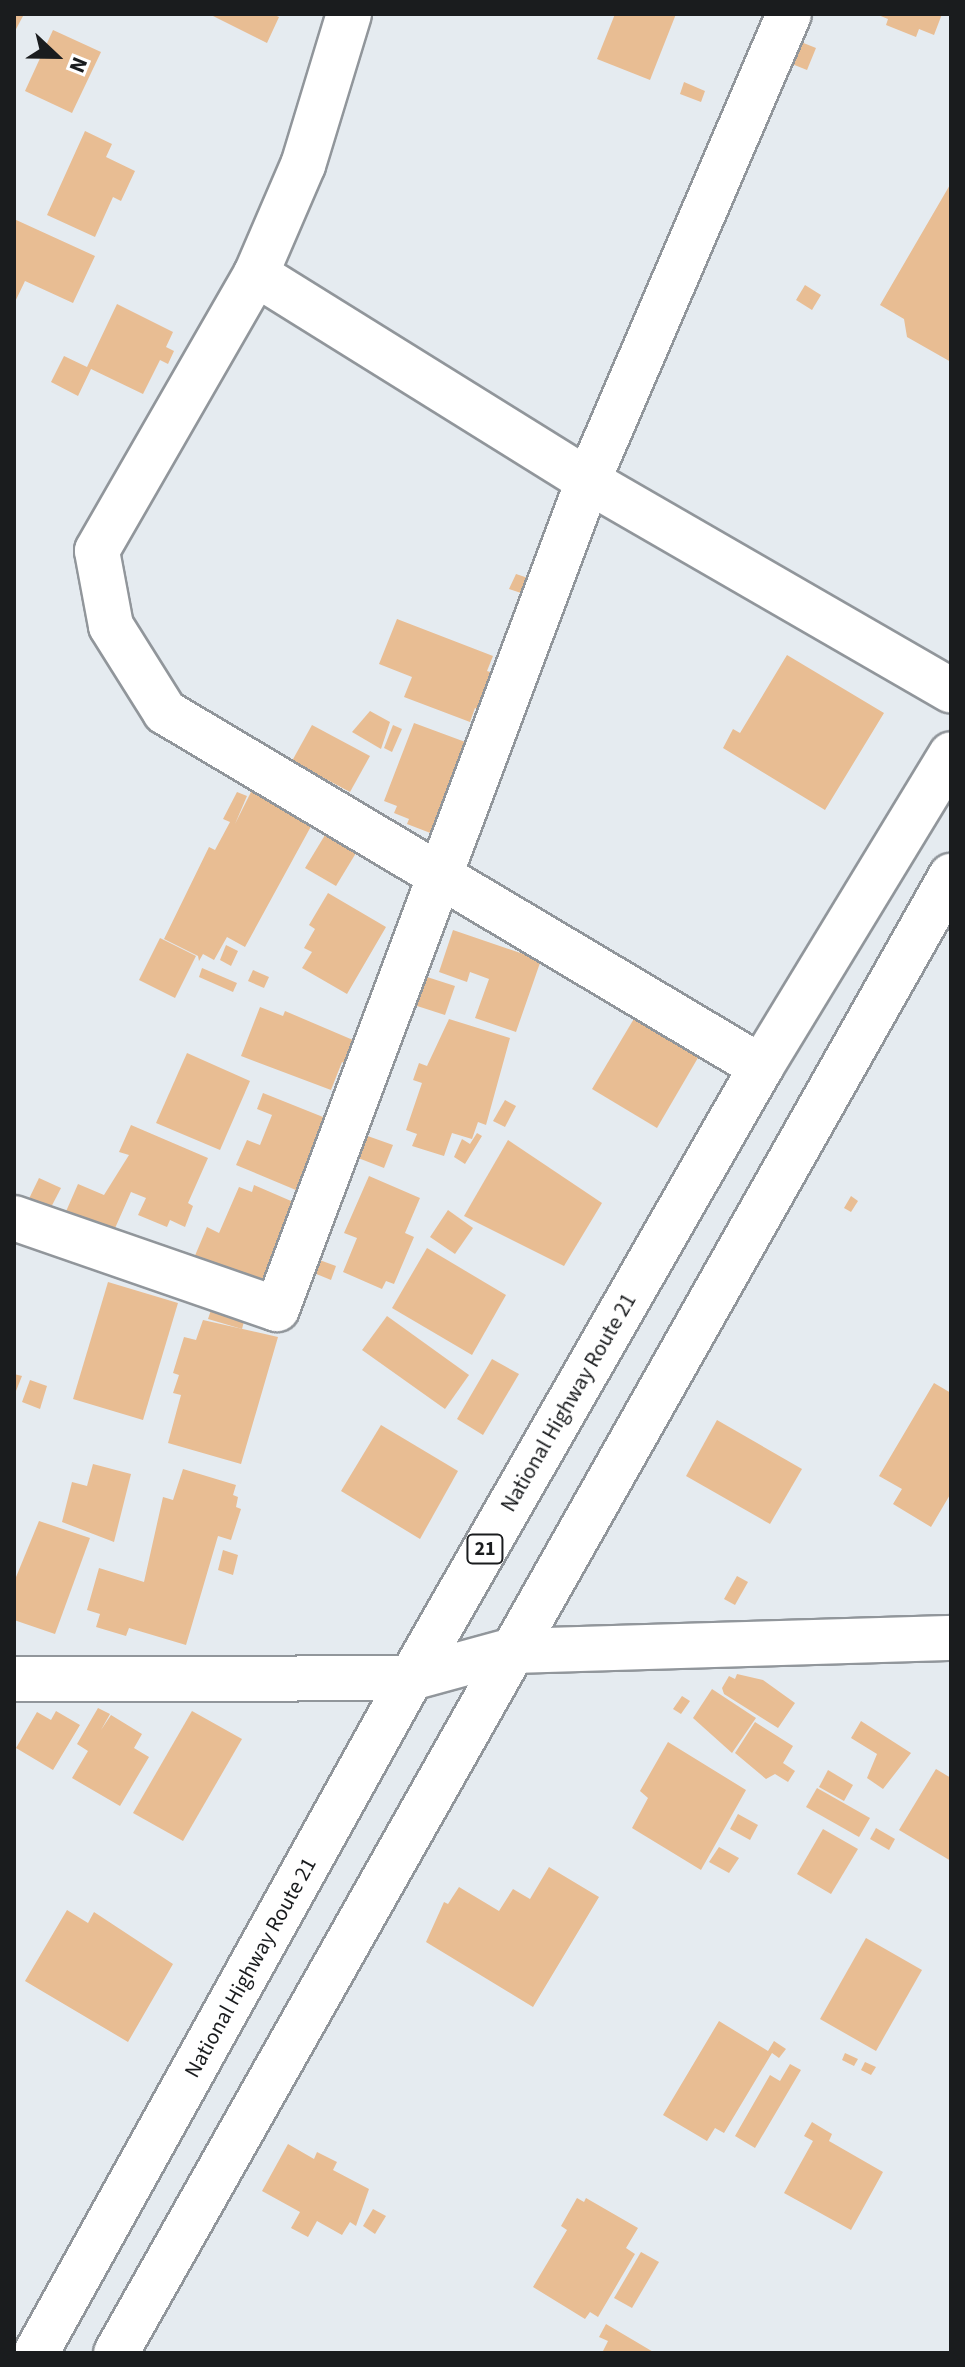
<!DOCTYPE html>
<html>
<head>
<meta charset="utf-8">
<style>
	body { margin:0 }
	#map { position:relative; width:965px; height:2367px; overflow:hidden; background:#e5ebf0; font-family:"Source Sans 3",sans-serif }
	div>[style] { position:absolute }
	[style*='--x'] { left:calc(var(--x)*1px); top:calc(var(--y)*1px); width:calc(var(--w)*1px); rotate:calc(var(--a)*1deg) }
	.building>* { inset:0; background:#e8bd93 }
	.roads { filter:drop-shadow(2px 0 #91969b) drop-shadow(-2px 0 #91969b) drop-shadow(0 2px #91969b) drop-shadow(0 -2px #91969b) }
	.minor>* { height:44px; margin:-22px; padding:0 22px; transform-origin:22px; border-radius:22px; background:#fff }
	.highway>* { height:44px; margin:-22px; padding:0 22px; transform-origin:22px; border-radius:22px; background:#fff }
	span { translate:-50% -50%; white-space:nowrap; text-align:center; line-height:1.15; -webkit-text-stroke:8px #fff; paint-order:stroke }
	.shield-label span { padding:2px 6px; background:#fff; border:2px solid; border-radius:6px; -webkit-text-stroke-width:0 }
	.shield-label { font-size:20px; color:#1a1c1e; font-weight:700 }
	.street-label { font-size:22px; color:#1a1c1e }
	.frame { position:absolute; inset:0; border:16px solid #1a1c1e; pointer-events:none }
	.north { position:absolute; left:16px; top:16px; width:80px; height:80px; -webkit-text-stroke:6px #fff; paint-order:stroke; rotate:112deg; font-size:22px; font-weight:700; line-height:32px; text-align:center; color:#1a1c1e }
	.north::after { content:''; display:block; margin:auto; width:28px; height:36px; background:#1a1c1e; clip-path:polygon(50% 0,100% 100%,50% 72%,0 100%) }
</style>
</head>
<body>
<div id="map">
	<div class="building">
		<i style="clip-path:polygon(14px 14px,23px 16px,14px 33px)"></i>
		<i style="clip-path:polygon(209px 14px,272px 14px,279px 17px,267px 43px)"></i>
		<i style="clip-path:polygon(615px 14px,676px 14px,650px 80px,597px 59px)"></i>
		<i style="clip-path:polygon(876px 14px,942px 14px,934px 35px,919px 29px,916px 37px,886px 25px,888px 19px)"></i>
		<i style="clip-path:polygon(53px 30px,101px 52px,72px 113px,25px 91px)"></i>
		<i style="clip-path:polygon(801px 42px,816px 48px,807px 70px,792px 64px)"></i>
		<i style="clip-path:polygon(684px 82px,705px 91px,701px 102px,680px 94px)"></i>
		<i style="clip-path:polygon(85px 131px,112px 144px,106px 157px,135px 171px,121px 201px,113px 197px,95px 237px,47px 215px)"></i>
		<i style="clip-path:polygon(951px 183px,951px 362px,907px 337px,904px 319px,880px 305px)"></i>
		<i style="clip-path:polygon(14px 219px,95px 256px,73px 303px,25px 281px,14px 304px)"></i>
		<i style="clip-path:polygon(805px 285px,821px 295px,812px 310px,796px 300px)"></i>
		<i style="clip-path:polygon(117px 304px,173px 332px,166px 347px,174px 351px,168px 364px,160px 360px,143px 394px,91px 369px,78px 396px,51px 382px,64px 356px,87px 367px)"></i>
		<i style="clip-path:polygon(516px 574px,531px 579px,524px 594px,509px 589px)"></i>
		<i style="clip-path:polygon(397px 619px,493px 656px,487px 671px,500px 675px,486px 713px,475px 708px,470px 722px,404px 697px,412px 677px,379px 664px)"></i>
		<i style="clip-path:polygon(787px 655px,884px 713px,825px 810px,723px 748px,733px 729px,740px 733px)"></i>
		<i style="clip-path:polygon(370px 711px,390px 722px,381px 749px,352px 732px)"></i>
		<i style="clip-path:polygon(414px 723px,468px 743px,433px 834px,407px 824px,409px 819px,394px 813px,397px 806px,384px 801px)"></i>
		<i style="clip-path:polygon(312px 725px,370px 756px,350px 792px,292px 761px)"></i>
		<i style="clip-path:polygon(393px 725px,402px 729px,392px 752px,384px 748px)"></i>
		<i style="clip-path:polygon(253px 788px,315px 819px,245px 947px,227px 937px,214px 960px,203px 954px,199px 961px,198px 956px,164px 939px,209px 847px,215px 850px,230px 822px,223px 819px,237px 792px,247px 796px,235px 824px)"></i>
		<i style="clip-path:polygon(325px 835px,356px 853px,336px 886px,305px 868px)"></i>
		<i style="clip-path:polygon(328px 893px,386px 927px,347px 994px,302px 968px,312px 952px,304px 948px,315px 929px,309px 925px)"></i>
		<i style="clip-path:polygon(453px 930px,541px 960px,516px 1032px,475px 1018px,489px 979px,470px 972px,467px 982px,439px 972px)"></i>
		<i style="clip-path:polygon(160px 938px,196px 956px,175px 998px,139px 980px)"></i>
		<i style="clip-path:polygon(226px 945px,238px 951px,231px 966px,220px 960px)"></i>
		<i style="clip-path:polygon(202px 968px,237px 983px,233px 992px,199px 977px)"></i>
		<i style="clip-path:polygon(253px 970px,269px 977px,264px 988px,248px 981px)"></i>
		<i style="clip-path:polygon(424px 976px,455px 986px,445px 1015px,414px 1005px)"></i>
		<i style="clip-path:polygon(260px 1007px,283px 1016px,285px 1011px,360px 1043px,351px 1066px,342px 1062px,331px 1090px,241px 1056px)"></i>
		<i style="clip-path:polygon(635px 1017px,699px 1056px,657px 1128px,592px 1089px)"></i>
		<i style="clip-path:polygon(449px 1019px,510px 1038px,486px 1125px,478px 1122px,472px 1139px,452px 1133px,444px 1156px,412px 1146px,417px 1134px,406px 1130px,422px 1083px,413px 1080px,419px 1063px,427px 1066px)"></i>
		<i style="clip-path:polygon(187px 1053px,250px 1081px,220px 1150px,156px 1123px)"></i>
		<i style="clip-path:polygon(263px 1093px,333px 1121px,303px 1193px,236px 1165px,247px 1140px,260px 1145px,272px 1115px,257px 1109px)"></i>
		<i style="clip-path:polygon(505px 1100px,516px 1106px,505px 1127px,493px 1121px)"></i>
		<i style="clip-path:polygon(131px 1125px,208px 1158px,188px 1203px,193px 1206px,185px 1227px,170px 1220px,167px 1227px,138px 1215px,146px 1198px,131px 1192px,112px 1235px,64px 1216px,78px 1184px,104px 1195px,129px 1155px,119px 1152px)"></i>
		<i style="clip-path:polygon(477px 1133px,482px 1136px,465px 1164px,454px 1157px,462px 1139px,470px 1144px)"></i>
		<i style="clip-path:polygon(362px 1134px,393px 1145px,384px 1168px,353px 1156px)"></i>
		<i style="clip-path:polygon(508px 1140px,602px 1203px,564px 1266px,464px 1216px)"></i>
		<i style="clip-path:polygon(369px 1176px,420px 1198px,405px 1233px,414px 1237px,394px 1284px,386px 1281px,382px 1289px,343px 1272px,357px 1238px,344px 1233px)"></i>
		<i style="clip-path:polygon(39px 1178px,61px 1188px,46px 1217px,25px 1207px)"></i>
		<i style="clip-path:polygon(254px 1185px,298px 1204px,265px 1284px,194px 1258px,207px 1227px,219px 1233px,239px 1187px,252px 1192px)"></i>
		<i style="clip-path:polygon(851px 1196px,858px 1201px,851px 1212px,844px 1208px)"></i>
		<i style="clip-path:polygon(448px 1210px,473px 1228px,455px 1254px,430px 1237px)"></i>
		<i style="clip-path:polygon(427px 1248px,506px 1295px,472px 1355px,392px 1308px)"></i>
		<i style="clip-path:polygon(314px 1258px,336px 1266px,331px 1280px,309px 1271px)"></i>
		<i style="clip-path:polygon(108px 1282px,178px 1303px,143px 1420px,73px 1399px)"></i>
		<i style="clip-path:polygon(213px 1304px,246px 1314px,242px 1329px,208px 1319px)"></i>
		<i style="clip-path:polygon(387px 1316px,469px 1375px,445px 1409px,362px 1350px)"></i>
		<i style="clip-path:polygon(203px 1320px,278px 1337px,241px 1464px,168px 1443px,181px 1395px,173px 1393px,179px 1375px,173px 1373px,184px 1337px,196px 1340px)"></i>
		<i style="clip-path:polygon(492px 1359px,519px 1374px,483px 1435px,457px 1419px)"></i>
		<i style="clip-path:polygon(14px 1374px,22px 1376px,14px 1396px)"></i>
		<i style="clip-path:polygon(30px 1380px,47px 1386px,40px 1409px,22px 1402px)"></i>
		<i style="clip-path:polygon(934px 1383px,951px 1393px,951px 1493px,931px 1527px,893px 1504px,902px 1489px,879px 1476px)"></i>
		<i style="clip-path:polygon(717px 1420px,802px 1469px,770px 1524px,686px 1476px)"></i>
		<i style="clip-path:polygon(381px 1425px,458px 1471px,420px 1539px,341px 1491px)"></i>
		<i style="clip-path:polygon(93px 1464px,131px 1474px,114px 1542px,62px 1522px,72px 1482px,87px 1486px)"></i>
		<i style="clip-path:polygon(183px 1469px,236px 1485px,233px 1495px,238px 1497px,236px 1507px,241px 1509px,231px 1540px,218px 1536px,186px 1645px,129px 1628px,126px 1636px,96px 1627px,100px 1614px,87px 1610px,99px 1568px,144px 1582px,163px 1497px,173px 1500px)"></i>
		<i style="clip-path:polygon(39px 1521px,90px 1538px,55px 1634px,14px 1620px,14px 1582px)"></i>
		<i style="clip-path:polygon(223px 1550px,238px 1555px,233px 1575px,218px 1570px)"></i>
		<i style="clip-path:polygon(737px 1576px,748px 1582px,735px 1605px,724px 1599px)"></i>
		<i style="clip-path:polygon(737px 1674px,763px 1680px,795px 1703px,778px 1728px,724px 1694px,722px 1688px,729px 1676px,735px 1679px)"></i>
		<i style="clip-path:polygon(712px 1689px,756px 1718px,732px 1753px,693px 1718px)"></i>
		<i style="clip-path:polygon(682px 1696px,690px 1701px,681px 1714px,673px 1709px)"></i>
		<i style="clip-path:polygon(98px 1708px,110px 1714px,101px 1730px,111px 1715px,142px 1734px,134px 1748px,149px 1757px,120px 1806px,72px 1778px,88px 1751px,77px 1744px)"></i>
		<i style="clip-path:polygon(56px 1711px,80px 1725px,53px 1770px,16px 1748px,37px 1712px,51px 1720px)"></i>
		<i style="clip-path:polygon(192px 1711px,242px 1739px,183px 1841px,133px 1813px)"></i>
		<i style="clip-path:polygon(861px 1721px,911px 1753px,883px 1789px,867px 1778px,877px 1754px,851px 1738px)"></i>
		<i style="clip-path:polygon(755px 1722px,793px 1746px,783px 1763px,795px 1771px,788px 1782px,775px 1774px,766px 1779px,735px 1753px)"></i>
		<i style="clip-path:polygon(668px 1742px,746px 1790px,701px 1870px,632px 1828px,648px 1798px,640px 1791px)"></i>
		<i style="clip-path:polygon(936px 1769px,951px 1778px,951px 1861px,899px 1830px)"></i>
		<i style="clip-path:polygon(828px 1770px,853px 1785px,844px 1801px,819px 1787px)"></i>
		<i style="clip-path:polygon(817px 1788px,870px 1818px,859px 1837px,806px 1807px)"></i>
		<i style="clip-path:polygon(738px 1814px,758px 1825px,750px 1840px,730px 1829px)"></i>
		<i style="clip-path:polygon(876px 1828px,895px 1839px,889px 1850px,870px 1839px)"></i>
		<i style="clip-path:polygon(823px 1829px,858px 1849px,831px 1894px,797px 1874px)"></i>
		<i style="clip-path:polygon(719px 1847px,739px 1858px,729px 1873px,709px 1862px)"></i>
		<i style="clip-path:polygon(549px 1867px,599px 1897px,533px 2007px,426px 1942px,444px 1902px,448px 1904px,459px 1887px,499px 1911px,513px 1889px,530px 1899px)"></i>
		<i style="clip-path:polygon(67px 1910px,88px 1923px,94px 1912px,173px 1964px,128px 2042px,25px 1981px)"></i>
		<i style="clip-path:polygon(866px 1938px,922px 1970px,876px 2051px,820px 2019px)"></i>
		<i style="clip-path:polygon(719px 2021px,768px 2051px,774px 2041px,786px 2049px,779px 2058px,772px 2053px,724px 2133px,715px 2128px,707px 2141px,663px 2115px)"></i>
		<i style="clip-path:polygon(845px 2053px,858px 2059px,854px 2066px,842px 2060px)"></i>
		<i style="clip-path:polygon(865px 2062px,876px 2067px,871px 2075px,861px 2070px)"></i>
		<i style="clip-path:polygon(790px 2064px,801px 2070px,755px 2148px,735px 2136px,770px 2075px,780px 2081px)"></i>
		<i style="clip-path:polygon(812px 2122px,832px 2134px,829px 2141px,883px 2172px,851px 2230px,784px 2193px,813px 2141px,804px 2136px)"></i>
		<i style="clip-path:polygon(288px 2144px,314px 2159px,317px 2152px,337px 2162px,333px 2170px,369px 2189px,356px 2226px,350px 2222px,342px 2235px,317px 2221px,308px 2237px,291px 2228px,300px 2212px,262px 2191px)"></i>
		<i style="clip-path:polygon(577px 2198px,584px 2202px,586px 2198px,638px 2228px,626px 2248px,635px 2254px,598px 2317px,590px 2312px,585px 2319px,533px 2287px,567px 2230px,561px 2226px)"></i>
		<i style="clip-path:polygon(373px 2209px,386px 2216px,375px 2234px,363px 2226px)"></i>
		<i style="clip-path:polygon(641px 2252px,659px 2262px,632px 2308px,614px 2298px)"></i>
		<i style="clip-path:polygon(606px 2324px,655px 2353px,602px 2353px,608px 2341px,599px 2337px)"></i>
	</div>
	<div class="roads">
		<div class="minor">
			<i style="--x:349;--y:14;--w:158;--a:106.9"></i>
			<i style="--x:303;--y:165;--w:119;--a:113.3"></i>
			<i style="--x:256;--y:274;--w:319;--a:119.9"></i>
			<i style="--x:97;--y:551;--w:76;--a:79.4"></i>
			<i style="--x:111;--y:626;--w:102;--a:57.9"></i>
			<i style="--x:165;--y:712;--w:694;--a:30.78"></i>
			<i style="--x:256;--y:274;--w:391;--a:31.9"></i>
			<i style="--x:588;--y:481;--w:419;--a:30"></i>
			<i style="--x:14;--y:1218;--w:278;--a:19.1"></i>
			<i style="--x:277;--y:1309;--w:884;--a:-69.41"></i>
			<i style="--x:588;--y:481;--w:508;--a:-66.71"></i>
			<i style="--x:14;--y:1679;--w:397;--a:-0.1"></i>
			<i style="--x:411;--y:1678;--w:103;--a:-15.3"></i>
			<i style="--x:510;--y:1651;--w:441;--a:-1.7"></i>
		</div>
		<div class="highway">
			<i style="--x:36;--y:2353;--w:772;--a:-60.95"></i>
			<i style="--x:411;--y:1678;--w:704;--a:-60.19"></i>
			<i style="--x:761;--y:1067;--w:366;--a:-58.7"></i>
			<i style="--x:116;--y:2353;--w:1697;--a:-60.52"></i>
		</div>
	</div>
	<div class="shield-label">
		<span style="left:485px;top:1549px">21</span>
	</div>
	<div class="street-label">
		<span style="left:569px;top:1403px;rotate:-60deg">National Highway Route 21</span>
		<span style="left:251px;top:1968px;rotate:-61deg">National Highway Route 21</span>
	</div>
	<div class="frame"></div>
	<div class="north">N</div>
</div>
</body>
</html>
